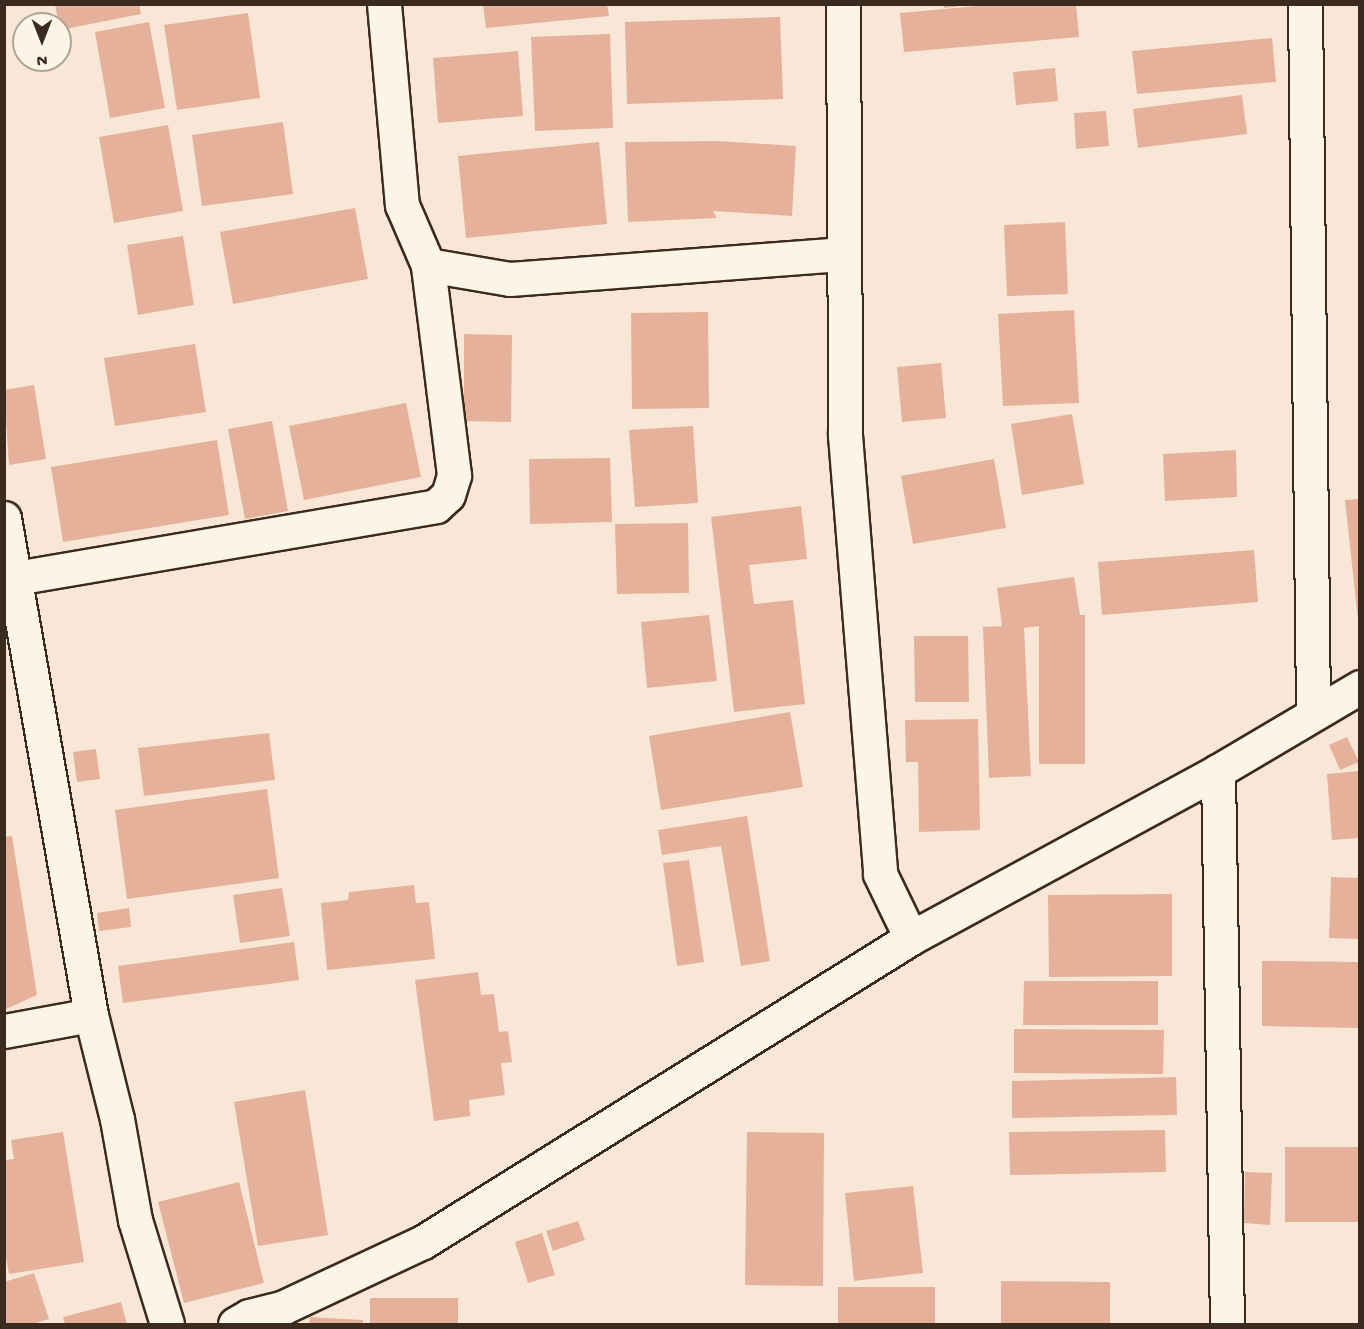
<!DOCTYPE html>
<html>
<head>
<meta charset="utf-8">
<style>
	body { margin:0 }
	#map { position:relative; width:1364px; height:1329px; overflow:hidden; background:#f8e7d6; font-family:"Gochi Hand",sans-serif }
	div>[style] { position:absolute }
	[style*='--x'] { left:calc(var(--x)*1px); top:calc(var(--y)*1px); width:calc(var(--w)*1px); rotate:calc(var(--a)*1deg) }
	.building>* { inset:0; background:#e6b19a }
	.roads { filter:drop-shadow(2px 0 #3b2a1e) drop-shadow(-2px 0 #3b2a1e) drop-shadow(0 2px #3b2a1e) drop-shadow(0 -2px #3b2a1e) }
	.street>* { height:33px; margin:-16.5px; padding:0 16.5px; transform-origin:16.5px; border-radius:16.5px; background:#fcf5e5 }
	span { translate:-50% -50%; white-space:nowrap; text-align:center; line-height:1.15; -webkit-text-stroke:6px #fcf5e5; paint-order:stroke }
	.frame { position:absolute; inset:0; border:6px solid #3b2a1e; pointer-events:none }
	.north { position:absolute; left:12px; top:12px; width:60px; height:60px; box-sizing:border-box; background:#fcf5e5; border:2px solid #afa495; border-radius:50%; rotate:180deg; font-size:16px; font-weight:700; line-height:24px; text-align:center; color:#3b2a1e }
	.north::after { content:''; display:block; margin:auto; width:21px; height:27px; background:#3b2a1e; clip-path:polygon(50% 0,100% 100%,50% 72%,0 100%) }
</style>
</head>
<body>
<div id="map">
	<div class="building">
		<i style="clip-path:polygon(55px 4px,139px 4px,141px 14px,60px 30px)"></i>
		<i style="clip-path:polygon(483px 4px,607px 4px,609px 16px,486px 28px)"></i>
		<i style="clip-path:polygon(943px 4px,960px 4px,960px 6px,944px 8px)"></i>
		<i style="clip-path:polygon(1000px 4px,1076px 4px,1079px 37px,904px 52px,900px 13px)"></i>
		<i style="clip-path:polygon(248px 13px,260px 98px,177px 110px,164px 25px)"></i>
		<i style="clip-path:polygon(780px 17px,783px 99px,627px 104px,625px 22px)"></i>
		<i style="clip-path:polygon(149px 22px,165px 108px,110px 118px,95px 32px)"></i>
		<i style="clip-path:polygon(610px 34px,613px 128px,535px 131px,531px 37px)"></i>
		<i style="clip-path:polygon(1272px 38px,1276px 82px,1137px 94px,1132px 51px)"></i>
		<i style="clip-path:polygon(518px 51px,523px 116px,438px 123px,433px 58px)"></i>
		<i style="clip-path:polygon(1055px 68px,1058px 101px,1016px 105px,1013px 72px)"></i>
		<i style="clip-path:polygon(1242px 95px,1247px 134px,1138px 148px,1133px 109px)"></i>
		<i style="clip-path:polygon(1106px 111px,1109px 146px,1076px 149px,1074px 113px)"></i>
		<i style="clip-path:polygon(283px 122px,293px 194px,202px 206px,192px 135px)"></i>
		<i style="clip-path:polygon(168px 125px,183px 211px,114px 223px,99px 137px)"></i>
		<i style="clip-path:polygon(717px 141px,796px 146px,792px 216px,713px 211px,717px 218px,628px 222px,625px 142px)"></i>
		<i style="clip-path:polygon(599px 142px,607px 224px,466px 238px,458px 156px)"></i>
		<i style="clip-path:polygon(355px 208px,368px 279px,233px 304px,220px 232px)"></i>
		<i style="clip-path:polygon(1065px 222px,1068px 294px,1007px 296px,1004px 225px)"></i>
		<i style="clip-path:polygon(183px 236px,194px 305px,138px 315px,127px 245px)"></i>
		<i style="clip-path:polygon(1074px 310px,1079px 403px,1003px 406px,998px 314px)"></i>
		<i style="clip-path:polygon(708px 312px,709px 408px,632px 409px,631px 313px)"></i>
		<i style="clip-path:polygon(464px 334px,512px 335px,511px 422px,464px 421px)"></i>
		<i style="clip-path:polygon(195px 344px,206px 412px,115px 426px,104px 358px)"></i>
		<i style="clip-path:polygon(941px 363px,946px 418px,902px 422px,897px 367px)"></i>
		<i style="clip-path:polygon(34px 385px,46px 459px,9px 465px,4px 390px)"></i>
		<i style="clip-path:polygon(406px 403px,421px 477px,304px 500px,289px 426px)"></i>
		<i style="clip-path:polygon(1072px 414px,1084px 484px,1022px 495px,1011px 424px)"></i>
		<i style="clip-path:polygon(272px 421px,288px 511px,245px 519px,228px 429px)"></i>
		<i style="clip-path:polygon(693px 426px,698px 503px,635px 507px,629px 430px)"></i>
		<i style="clip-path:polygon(217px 440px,229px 515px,63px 542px,51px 467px)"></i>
		<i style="clip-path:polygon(1236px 450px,1237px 497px,1165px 501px,1163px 454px)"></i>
		<i style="clip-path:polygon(610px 458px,612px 522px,530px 524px,529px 459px)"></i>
		<i style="clip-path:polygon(994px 459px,1006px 528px,913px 544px,901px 476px)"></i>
		<i style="clip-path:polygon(1359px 499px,1359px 620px,1358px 620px,1345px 500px)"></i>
		<i style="clip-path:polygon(801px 506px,807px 559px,749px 565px,754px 604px,793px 600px,805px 704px,734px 712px,711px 517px)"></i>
		<i style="clip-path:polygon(688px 523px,689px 593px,617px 594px,615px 524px)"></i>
		<i style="clip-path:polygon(1254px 550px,1258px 602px,1102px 615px,1098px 562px)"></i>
		<i style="clip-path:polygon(1074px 577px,1080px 615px,1085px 615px,1085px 764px,1039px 764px,1039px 626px,1024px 628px,1031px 776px,989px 778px,983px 627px,1002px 626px,997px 588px)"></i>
		<i style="clip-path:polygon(709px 615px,717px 681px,647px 688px,641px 622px)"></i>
		<i style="clip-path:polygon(914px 636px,968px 636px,969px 702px,915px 702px)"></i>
		<i style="clip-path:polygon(790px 712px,803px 787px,661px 810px,649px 736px)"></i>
		<i style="clip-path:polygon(978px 719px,980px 830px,919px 832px,918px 762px,906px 762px,905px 720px)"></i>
		<i style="clip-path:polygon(269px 733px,275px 780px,144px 796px,138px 748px)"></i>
		<i style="clip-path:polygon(1347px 737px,1359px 762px,1340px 770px,1329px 745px)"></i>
		<i style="clip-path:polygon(96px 749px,100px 779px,77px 782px,73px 752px)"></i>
		<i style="clip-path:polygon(1359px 771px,1359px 838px,1332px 840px,1327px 774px)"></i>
		<i style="clip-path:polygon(267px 789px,279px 878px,127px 899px,115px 810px)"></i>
		<i style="clip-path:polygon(747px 816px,770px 961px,741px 966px,721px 846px,662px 855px,658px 830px)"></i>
		<i style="clip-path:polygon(12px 836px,37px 995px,4px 1010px,4px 837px)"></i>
		<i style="clip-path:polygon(689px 860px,704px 962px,677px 966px,663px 863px)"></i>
		<i style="clip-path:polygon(1331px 877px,1359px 878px,1359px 939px,1329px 938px)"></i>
		<i style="clip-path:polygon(414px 885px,416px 903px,429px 902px,435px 959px,327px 970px,321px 903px,348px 900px,349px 892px)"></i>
		<i style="clip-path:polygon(282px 888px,290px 936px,240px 943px,233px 895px)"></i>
		<i style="clip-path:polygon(1172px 894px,1172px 976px,1049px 977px,1048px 895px)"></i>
		<i style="clip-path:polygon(129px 908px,131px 927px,99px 931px,97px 913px)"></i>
		<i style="clip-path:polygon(294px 942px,299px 980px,123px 1003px,118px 966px)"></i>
		<i style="clip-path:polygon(1262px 961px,1359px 962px,1359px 1028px,1262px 1026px)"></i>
		<i style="clip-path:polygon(478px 972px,481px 995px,494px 994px,499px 1032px,508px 1031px,512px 1062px,501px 1063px,505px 1095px,469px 1100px,470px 1116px,434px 1121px,415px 980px)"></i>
		<i style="clip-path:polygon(1024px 981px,1158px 981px,1158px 1025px,1023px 1025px)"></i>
		<i style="clip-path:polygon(1014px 1029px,1164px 1030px,1163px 1074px,1014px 1073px)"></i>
		<i style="clip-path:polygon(1176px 1077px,1177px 1115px,1012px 1118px,1012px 1081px)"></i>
		<i style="clip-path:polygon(305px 1090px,328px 1235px,258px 1246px,234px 1102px)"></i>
		<i style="clip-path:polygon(1165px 1130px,1166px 1172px,1010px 1175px,1009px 1132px)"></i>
		<i style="clip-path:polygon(63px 1132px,84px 1262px,9px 1274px,4px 1247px,4px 1160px,14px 1159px,11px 1140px)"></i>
		<i style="clip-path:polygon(747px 1132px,824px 1133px,823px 1286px,745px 1285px)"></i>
		<i style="clip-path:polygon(1285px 1147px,1359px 1147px,1359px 1222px,1285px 1222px)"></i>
		<i style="clip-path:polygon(1245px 1172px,1272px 1173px,1270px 1225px,1244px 1223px)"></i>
		<i style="clip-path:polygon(239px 1182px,264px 1283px,184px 1303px,158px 1202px)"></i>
		<i style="clip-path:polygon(913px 1186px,923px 1273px,854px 1281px,845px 1193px)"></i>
		<i style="clip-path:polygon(578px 1221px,585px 1240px,553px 1251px,546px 1231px)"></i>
		<i style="clip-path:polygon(542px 1233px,555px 1275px,528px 1283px,515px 1242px)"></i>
		<i style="clip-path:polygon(34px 1273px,49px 1319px,32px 1324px,4px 1324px,4px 1282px)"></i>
		<i style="clip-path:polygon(1001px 1281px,1110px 1282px,1110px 1324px,1001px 1324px)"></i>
		<i style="clip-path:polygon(838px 1287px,935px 1287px,935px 1324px,838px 1324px)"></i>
		<i style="clip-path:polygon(370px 1298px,458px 1298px,458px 1324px,370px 1324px)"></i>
		<i style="clip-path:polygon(121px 1302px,127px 1324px,65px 1324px,63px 1317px)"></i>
		<i style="clip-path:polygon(310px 1317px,363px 1320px,363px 1324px,309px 1324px)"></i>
	</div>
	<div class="roads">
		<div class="street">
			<i style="--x:384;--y:4;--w:202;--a:84.9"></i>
			<i style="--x:402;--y:205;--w:65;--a:66.6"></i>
			<i style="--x:428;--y:265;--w:83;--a:9.7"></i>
			<i style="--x:510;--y:279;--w:335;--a:-4.3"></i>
			<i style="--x:843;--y:4;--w:431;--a:89.7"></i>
			<i style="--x:845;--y:435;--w:440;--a:85.4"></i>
			<i style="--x:880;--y:874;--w:71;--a:64.2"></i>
			<i style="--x:1305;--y:4;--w:708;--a:89.35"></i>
			<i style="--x:4;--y:518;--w:505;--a:80.07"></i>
			<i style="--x:91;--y:1015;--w:107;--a:76"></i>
			<i style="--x:117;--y:1119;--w:103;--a:79.9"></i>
			<i style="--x:135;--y:1220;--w:109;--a:72.9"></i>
			<i style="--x:4;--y:580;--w:438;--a:-9.7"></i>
			<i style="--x:436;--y:506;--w:16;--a:-43"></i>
			<i style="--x:448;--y:495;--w:21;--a:-73"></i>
			<i style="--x:454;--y:475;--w:212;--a:-97.1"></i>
			<i style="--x:1218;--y:771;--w:553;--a:89.07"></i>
			<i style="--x:4;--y:1031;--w:88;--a:-10.4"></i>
			<i style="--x:235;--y:1324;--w:16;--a:-30"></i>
			<i style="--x:249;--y:1316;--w:36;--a:-14"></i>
			<i style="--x:284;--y:1307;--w:153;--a:-25.1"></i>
			<i style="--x:423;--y:1242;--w:575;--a:-31.92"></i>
			<i style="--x:911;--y:938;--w:349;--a:-28.5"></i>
			<i style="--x:1218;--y:771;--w:165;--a:-30.6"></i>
		</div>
	</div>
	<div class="frame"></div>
	<div class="north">N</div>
</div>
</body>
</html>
